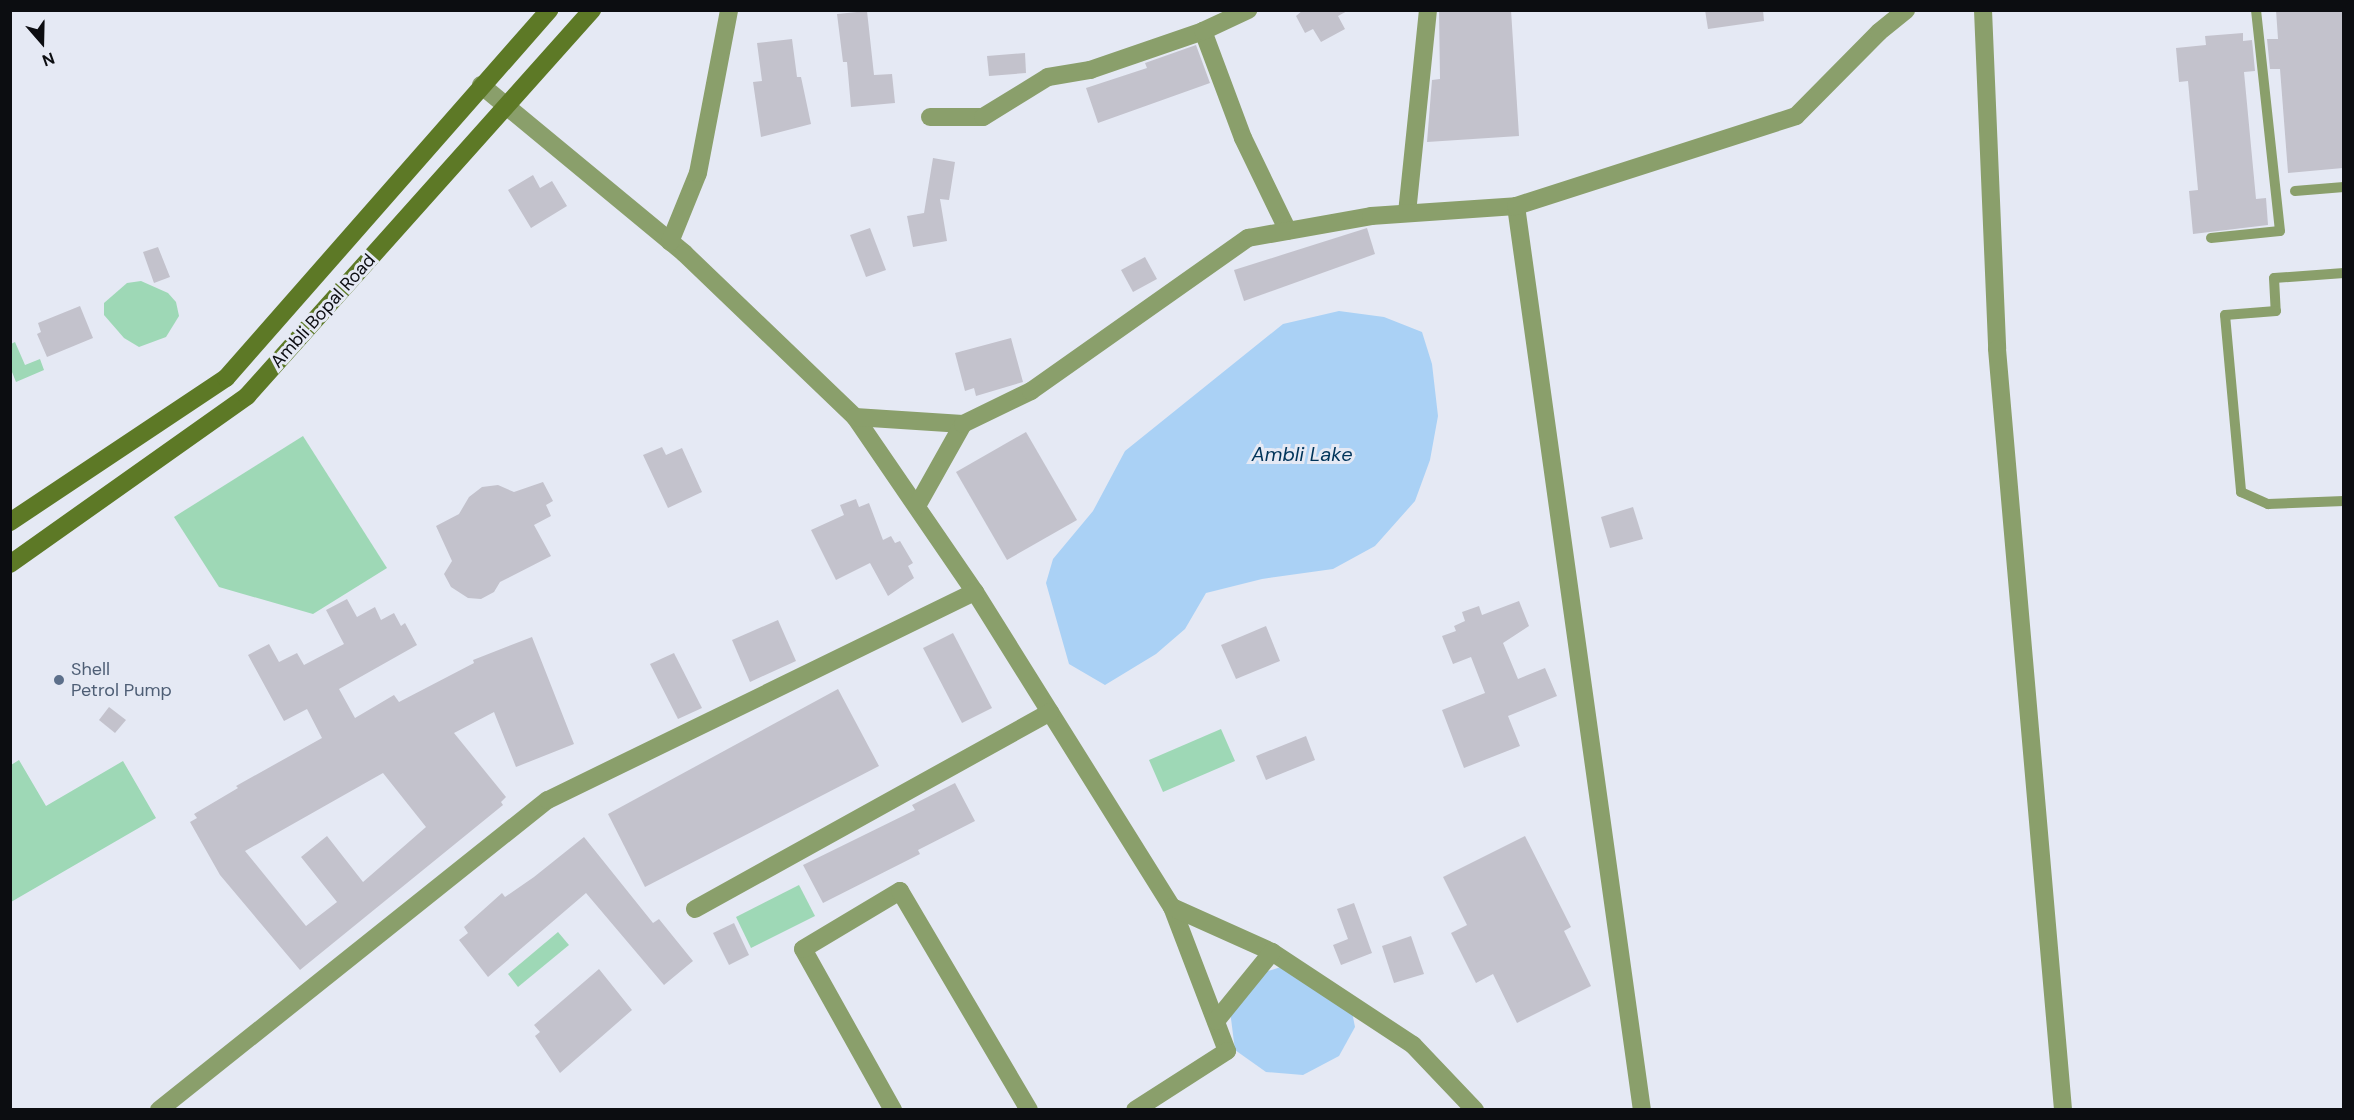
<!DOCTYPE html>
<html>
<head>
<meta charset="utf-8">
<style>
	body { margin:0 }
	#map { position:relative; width:2354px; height:1120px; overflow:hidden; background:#e5e9f4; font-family:"DM Sans",sans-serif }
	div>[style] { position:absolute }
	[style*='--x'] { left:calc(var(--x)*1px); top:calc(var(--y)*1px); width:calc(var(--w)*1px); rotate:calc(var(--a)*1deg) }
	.green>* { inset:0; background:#9ed8b6 }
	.water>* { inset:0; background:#aad1f5 }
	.building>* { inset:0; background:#c3c2cc }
	.lane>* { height:10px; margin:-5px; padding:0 5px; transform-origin:5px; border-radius:5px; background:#8a9f6b }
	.street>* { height:18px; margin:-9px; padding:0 9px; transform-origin:9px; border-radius:9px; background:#8a9f6b }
	.secondary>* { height:18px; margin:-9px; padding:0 9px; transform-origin:9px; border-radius:9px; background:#5d7926 }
	.dots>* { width:16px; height:16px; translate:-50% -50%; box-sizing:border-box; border:3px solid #e5e9f4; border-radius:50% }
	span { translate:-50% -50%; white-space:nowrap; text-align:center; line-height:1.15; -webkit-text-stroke:6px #e5e9f4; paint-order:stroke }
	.street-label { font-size:18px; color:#0c0d11 }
	.service-label { font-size:18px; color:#4e5e75 }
	.left { translate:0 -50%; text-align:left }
	.water-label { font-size:20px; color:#00345a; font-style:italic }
	.frame { position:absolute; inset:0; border:12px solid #0c0d11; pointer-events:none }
	.north { position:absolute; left:12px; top:12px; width:60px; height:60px; -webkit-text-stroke:4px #e5e9f4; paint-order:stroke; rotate:160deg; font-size:16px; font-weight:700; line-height:24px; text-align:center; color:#0c0d11 }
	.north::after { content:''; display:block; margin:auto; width:21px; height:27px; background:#0c0d11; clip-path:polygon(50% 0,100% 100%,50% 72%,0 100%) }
</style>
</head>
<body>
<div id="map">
	<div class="green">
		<i style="clip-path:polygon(141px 281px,168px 293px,176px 302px,179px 316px,166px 337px,139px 347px,124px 338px,104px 315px,104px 303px,127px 283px)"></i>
		<i style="clip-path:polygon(15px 342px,25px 365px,40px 359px,44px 370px,16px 382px,10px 367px,11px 344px)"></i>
		<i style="clip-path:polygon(303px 436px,387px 568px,313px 614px,219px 587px,174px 517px)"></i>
		<i style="clip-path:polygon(1221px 729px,1235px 761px,1163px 792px,1149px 760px)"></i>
		<i style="clip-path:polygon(19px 760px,46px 806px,123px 761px,156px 818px,11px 902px,11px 765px)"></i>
		<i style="clip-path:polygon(799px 885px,815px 916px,751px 948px,736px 917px)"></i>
		<i style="clip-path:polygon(558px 932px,569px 945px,518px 987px,508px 974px)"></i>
	</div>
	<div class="water">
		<i style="clip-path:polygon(1339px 311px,1384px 317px,1422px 332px,1432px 364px,1438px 416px,1430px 460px,1415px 501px,1375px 546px,1333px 569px,1262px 579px,1206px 593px,1185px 629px,1156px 654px,1105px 685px,1069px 664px,1046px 583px,1053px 559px,1093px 511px,1125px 451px,1283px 324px)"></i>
		<i style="clip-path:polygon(1287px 965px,1351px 1007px,1355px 1027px,1339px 1056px,1303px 1075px,1266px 1072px,1235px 1050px,1230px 1011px,1256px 975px)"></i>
	</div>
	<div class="building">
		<i style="clip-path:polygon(1303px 10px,1349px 10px,1338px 16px,1345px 29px,1321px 42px,1313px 29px,1305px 33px,1296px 16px)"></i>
		<i style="clip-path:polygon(1439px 10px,1511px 10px,1519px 136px,1427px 142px,1432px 80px,1440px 79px)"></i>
		<i style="clip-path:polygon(1705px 10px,1763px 10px,1764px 21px,1708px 29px)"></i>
		<i style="clip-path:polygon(2276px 10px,2343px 10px,2343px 168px,2288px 173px,2280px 69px,2270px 69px,2267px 39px,2278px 39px)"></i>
		<i style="clip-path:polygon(867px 11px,874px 75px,892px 74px,895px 103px,851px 107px,847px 62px,843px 62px,837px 14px)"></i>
		<i style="clip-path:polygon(2243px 33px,2243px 41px,2252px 40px,2255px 71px,2244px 72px,2256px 199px,2266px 198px,2268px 225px,2193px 234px,2189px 191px,2198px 190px,2188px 81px,2179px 82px,2176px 48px,2206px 45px,2205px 36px)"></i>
		<i style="clip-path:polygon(792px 39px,797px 77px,801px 77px,811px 124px,761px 137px,753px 82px,762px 81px,757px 43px)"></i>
		<i style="clip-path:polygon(1196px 45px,1210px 83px,1098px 123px,1086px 88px,1147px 68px,1145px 63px)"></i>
		<i style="clip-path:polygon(1025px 53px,1026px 73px,989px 76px,987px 56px)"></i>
		<i style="clip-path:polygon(933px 158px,955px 162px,949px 200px,940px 199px,947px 241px,913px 247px,907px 216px,924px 213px)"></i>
		<i style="clip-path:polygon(533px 175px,540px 188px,552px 181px,567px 206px,531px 228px,508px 190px)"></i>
		<i style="clip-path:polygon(870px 228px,886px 270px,866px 277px,850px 235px)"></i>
		<i style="clip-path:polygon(1367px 228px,1375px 254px,1244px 301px,1234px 270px)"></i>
		<i style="clip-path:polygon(158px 247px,170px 277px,154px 283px,143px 252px)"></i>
		<i style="clip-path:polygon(1145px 257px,1157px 279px,1133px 292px,1121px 270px)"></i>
		<i style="clip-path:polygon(80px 306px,93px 338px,47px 357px,37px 334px,41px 332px,38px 323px)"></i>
		<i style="clip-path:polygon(1011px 338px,1023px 382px,976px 396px,974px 388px,965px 391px,955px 353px)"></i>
		<i style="clip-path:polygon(1026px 432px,1077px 520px,1007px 560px,956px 472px)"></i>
		<i style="clip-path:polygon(662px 447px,666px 455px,682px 448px,702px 492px,668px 508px,643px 455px)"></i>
		<i style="clip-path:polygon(543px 482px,553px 501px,546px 505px,551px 516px,534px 525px,551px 556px,500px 582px,494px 592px,481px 599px,468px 598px,451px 587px,444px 574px,452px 561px,436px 526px,459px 514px,469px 497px,482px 487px,498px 485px,514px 492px)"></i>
		<i style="clip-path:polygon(856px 499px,859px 507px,869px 503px,883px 540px,891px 536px,895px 543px,900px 541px,913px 563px,908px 566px,914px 578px,888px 596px,870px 563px,836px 580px,811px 530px,844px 515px,840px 505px)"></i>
		<i style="clip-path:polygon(1633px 507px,1643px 539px,1610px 548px,1601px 517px)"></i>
		<i style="clip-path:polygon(evenodd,347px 599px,357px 617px,375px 607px,381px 620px,394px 613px,401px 626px,405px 623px,417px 645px,339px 689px,355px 718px,394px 695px,399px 702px,474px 663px,473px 660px,532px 637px,574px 744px,516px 767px,494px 712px,454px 733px,506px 797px,501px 802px,503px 805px,300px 970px,220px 875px,190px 822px,197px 818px,194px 814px,238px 788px,236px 786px,322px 738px,307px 709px,284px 721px,248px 655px,269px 644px,279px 662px,297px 653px,304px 665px,344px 644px,326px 610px,347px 599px,383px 773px,426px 827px,363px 882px,327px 836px,301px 857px,337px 902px,306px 926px,245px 851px,383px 773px)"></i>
		<i style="clip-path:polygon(1519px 601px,1529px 626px,1503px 643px,1518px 679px,1545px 668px,1557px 696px,1508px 716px,1520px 746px,1464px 768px,1442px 710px,1485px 693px,1471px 657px,1453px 664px,1442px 636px,1456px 631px,1454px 626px,1465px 621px,1462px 612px,1479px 606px,1482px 615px)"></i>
		<i style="clip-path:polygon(778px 620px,796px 661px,750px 682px,732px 640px)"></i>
		<i style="clip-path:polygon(1266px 626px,1280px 661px,1236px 679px,1221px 645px)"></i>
		<i style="clip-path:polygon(953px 633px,992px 708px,962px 723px,923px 648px)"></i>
		<i style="clip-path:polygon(674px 653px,702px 708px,678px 719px,650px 664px)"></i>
		<i style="clip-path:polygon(838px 689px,879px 766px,645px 887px,608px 814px)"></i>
		<i style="clip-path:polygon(109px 707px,126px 720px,115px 733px,99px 720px)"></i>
		<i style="clip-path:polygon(1306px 736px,1315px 760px,1266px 780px,1256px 756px)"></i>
		<i style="clip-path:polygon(955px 783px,975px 821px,918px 850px,920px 854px,823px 903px,803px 865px,915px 810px,912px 805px)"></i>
		<i style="clip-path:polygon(1525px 836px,1571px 927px,1564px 931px,1591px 986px,1517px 1023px,1493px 974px,1476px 983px,1451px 933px,1467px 925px,1443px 877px)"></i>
		<i style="clip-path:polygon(584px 837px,653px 923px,659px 919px,693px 961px,664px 985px,586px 893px,488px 977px,459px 940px,468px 933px,464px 927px,502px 893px,505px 897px,534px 877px)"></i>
		<i style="clip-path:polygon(1354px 903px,1372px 953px,1341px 965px,1333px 945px,1348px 939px,1337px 909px)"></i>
		<i style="clip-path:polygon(734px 923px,749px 955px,729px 965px,713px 933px)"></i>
		<i style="clip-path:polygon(1411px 936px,1424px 974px,1394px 983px,1382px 946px)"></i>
		<i style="clip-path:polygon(599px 969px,632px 1010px,560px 1073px,535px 1036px,540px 1032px,534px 1025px)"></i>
	</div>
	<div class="lane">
		<i style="--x:2295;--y:191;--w:49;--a:-4.7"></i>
		<i style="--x:2211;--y:238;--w:69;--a:-5.8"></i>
		<i style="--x:2280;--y:231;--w:222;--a:-96.2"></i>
		<i style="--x:2344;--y:273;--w:70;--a:175.9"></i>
		<i style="--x:2274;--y:278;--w:33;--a:87"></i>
		<i style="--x:2276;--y:311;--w:51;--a:175.5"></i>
		<i style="--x:2225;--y:315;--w:178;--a:84.8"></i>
		<i style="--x:2241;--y:492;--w:30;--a:24"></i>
		<i style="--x:2268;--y:504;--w:76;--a:-2.3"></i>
	</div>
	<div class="street">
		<i style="--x:1983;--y:10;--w:339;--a:87.6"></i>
		<i style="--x:1997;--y:349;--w:764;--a:85.04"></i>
		<i style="--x:1203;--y:31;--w:114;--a:69.5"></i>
		<i style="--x:1243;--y:138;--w:103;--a:64.2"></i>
		<i style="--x:481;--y:85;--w:264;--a:39.6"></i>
		<i style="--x:684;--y:253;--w:237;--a:43.8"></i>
		<i style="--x:855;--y:417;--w:212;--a:55.6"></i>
		<i style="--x:975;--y:592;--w:372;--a:58"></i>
		<i style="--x:1172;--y:907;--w:154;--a:69.1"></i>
		<i style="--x:1227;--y:1051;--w:109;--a:147.3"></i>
		<i style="--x:930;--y:117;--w:53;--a:0"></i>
		<i style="--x:983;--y:117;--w:76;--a:-31.6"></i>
		<i style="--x:1048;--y:77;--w:43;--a:-9.5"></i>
		<i style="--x:1090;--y:70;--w:120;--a:-19"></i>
		<i style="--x:1203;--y:31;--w:50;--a:-25"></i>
		<i style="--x:1516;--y:206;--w:913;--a:82.07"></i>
		<i style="--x:1407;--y:213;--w:204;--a:-84.1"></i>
		<i style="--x:670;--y:242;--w:74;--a:-67.9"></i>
		<i style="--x:698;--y:173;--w:166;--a:-79.2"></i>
		<i style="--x:855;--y:417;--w:108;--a:3.7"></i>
		<i style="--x:963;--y:424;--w:94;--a:119.3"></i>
		<i style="--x:963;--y:424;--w:76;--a:-25.9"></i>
		<i style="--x:1031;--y:391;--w:266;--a:-35.2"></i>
		<i style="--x:1248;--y:238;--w:125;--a:-10.1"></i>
		<i style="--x:1371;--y:216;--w:145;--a:-3.9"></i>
		<i style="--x:1516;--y:206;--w:294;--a:-17.8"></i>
		<i style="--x:1796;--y:116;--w:118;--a:-45.3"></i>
		<i style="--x:1879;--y:32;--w:35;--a:-39"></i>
		<i style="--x:1172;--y:907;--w:110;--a:24.2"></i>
		<i style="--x:1272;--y:952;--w:169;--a:33.4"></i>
		<i style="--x:1413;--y:1045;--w:90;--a:46.4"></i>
		<i style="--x:695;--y:909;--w:406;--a:-29"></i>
		<i style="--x:1216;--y:1021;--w:89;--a:-50.9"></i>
		<i style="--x:159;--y:1110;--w:497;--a:-38.6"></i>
		<i style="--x:548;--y:800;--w:475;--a:-26"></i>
		<i style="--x:893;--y:1110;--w:184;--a:-119.2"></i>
		<i style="--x:803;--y:949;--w:113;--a:-30.9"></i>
		<i style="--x:900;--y:891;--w:254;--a:59.5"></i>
	</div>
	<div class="secondary">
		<i style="--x:10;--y:522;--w:260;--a:-33.7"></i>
		<i style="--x:226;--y:378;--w:490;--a:-48.7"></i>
		<i style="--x:10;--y:564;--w:291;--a:-35.3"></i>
		<i style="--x:247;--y:396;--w:518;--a:-48.21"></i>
	</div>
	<div class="dots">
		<i style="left:59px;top:680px;background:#5c6f8a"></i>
	</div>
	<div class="street-label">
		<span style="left:323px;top:311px;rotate:-48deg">Ambli Bopal Road</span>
	</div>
	<div class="service-label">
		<span class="left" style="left:71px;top:680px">Shell<br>Petrol Pump</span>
	</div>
	<div class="water-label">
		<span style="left:1302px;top:454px">Ambli Lake</span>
	</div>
	<div class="frame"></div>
	<div class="north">N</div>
</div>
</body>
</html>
